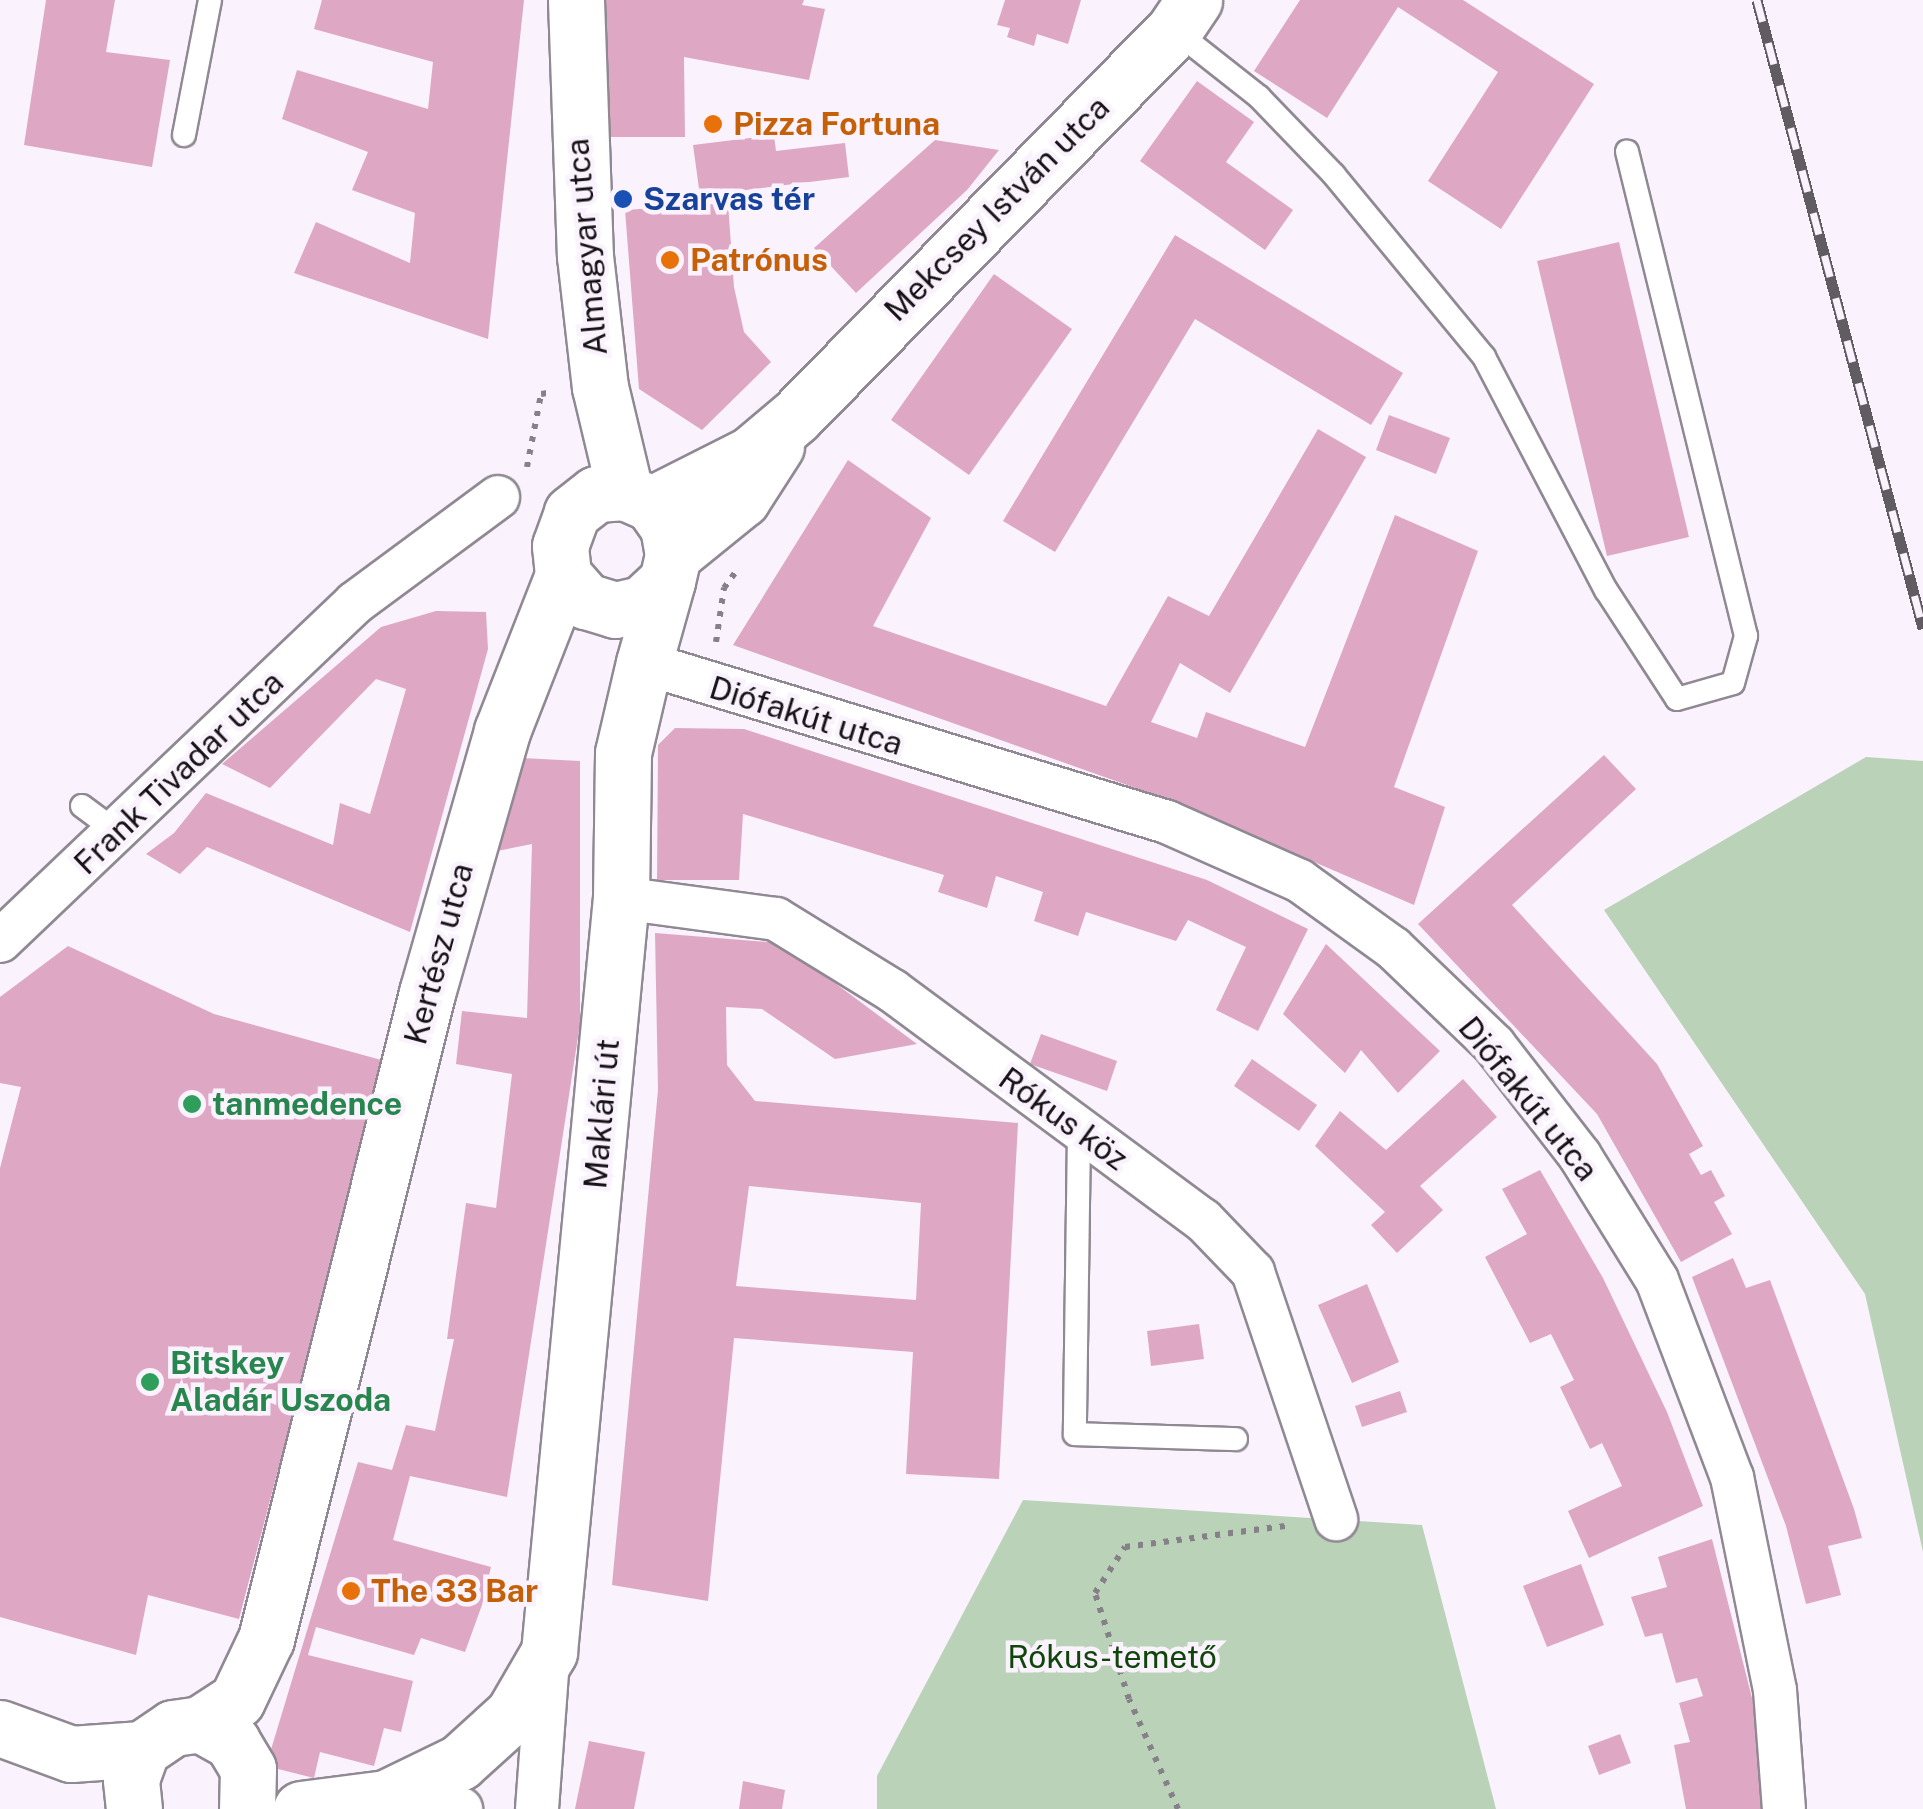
<!DOCTYPE html>
<html>
<head>
<meta charset="utf-8">
<style>
	body { margin:0 }
	#map { position:relative; width:1923px; height:1809px; overflow:hidden; background:#faf2fd; font-family:"Public Sans",sans-serif }
	div>[style] { position:absolute }
	[style*='--x'] { left:calc(var(--x)*1px); top:calc(var(--y)*1px); width:calc(var(--w)*1px); rotate:calc(var(--a)*1deg) }
	.green>* { inset:0; background:#bad2b7 }
	.building>* { inset:0; background:#dea8c5 }
	.path>* { height:6px; margin-top:-3px; transform-origin:0; background:repeating-linear-gradient(90deg,#868088 0 5px,transparent 0 13px) }
	.roads { filter:drop-shadow(2px 0 #908993) drop-shadow(-2px 0 #908993) drop-shadow(0 2px #908993) drop-shadow(0 -2px #908993) }
	.service>* { height:22px; margin:-11px; padding:0 11px; transform-origin:11px; border-radius:11px; background:#fff }
	.minor>* { height:42px; margin:-21px; padding:0 21px; transform-origin:21px; border-radius:21px; background:#fff }
	.tertiary>* { height:55px; margin:-27.5px; padding:0 27.5px; transform-origin:27.5px; border-radius:27.5px; background:#fff }
	.rail>* { height:11px; margin-top:-5.5px; transform-origin:0; background:repeating-linear-gradient(90deg,#faf2fd 0 22px,#615c62 0 44px); box-sizing:border-box; border-block:2px solid #615c62 }
	.dots>* { width:28px; height:28px; translate:-50% -50%; box-sizing:border-box; border:5px solid #faf2fd; border-radius:50% }
	span { translate:-50% -50%; white-space:nowrap; text-align:center; line-height:1.15; -webkit-text-stroke:9px #faf2fd; paint-order:stroke }
	.food-label { font-size:32px; color:#c56008; font-weight:700 }
	.left { translate:0 -50%; text-align:left }
	.transit-label { font-size:32px; color:#164399; font-weight:700 }
	.street-label { font-size:32px; color:#151216 }
	.leisure-label { font-size:32px; color:#27864d; font-weight:700 }
	.park-label { font-size:32px; color:#10460b }
</style>
</head>
<body>
<div id="map">
	<div class="green">
		<i style="clip-path:polygon(1866px 757px,1923px 761px,1923px 1552px,1865px 1294px,1604px 910px)"></i>
		<i style="clip-path:polygon(1023px 1500px,1422px 1525px,1496px 1809px,877px 1809px,877px 1776px)"></i>
	</div>
	<div class="building">
		<i style="clip-path:polygon(46px 0,115px 0,106px 52px,170px 60px,152px 167px,24px 145px)"></i>
		<i style="clip-path:polygon(322px 0,524px 0,488px 339px,294px 273px,316px 222px,410px 263px,415px 213px,352px 190px,368px 152px,282px 119px,297px 70px,428px 109px,433px 62px,314px 29px)"></i>
		<i style="clip-path:polygon(599px 0,804px 0,802px 5px,825px 9px,809px 80px,684px 57px,685px 137px,603px 137px)"></i>
		<i style="clip-path:polygon(1005px 0,1081px 0,1068px 44px,1037px 34px,1034px 46px,1007px 37px,1010px 28px,997px 25px)"></i>
		<i style="clip-path:polygon(1300px 0,1463px 0,1594px 84px,1501px 229px,1428px 181px,1498px 72px,1398px 7px,1327px 118px,1254px 71px)"></i>
		<i style="clip-path:polygon(1197px 81px,1254px 122px,1226px 162px,1293px 210px,1265px 250px,1140px 161px)"></i>
		<i style="clip-path:polygon(774px 135px,776px 151px,845px 143px,849px 177px,700px 196px,693px 145px)"></i>
		<i style="clip-path:polygon(935px 140px,999px 150px,967px 190px,856px 293px,814px 248px)"></i>
		<i style="clip-path:polygon(728px 203px,734px 287px,744px 332px,771px 362px,702px 430px,639px 389px,625px 210px)"></i>
		<i style="clip-path:polygon(1175px 235px,1403px 373px,1371px 425px,1195px 319px,1055px 552px,1003px 521px)"></i>
		<i style="clip-path:polygon(1619px 242px,1689px 537px,1607px 556px,1537px 261px)"></i>
		<i style="clip-path:polygon(994px 274px,1072px 329px,969px 475px,891px 420px)"></i>
		<i style="clip-path:polygon(1389px 415px,1450px 438px,1436px 474px,1376px 450px)"></i>
		<i style="clip-path:polygon(1318px 429px,1366px 457px,1230px 693px,1180px 663px,1151px 722px,1197px 738px,1206px 712px,1305px 747px,1395px 515px,1478px 551px,1394px 787px,1445px 807px,1414px 905px,1172px 801px,733px 645px,848px 460px,931px 518px,873px 626px,1106px 706px,1168px 596px,1209px 616px)"></i>
		<i style="clip-path:polygon(436px 611px,486px 612px,488px 649px,410px 932px,207px 847px,180px 874px,146px 854px,174px 833px,206px 793px,333px 845px,340px 803px,370px 814px,406px 689px,376px 679px,270px 788px,222px 764px,381px 627px)"></i>
		<i style="clip-path:polygon(675px 728px,744px 729px,1207px 880px,1308px 929px,1258px 1031px,1216px 1010px,1246px 947px,1188px 920px,1176px 941px,1086px 912px,1078px 936px,1034px 921px,1043px 892px,996px 876px,987px 908px,938px 892px,944px 875px,743px 814px,739px 880px,657px 880px,658px 745px)"></i>
		<i style="clip-path:polygon(1604px 755px,1636px 789px,1512px 905px,1657px 1064px,1703px 1146px,1689px 1154px,1701px 1175px,1711px 1170px,1725px 1196px,1714px 1202px,1732px 1234px,1681px 1262px,1597px 1114px,1418px 924px)"></i>
		<i style="clip-path:polygon(522px 758px,580px 761px,580px 1024px,507px 1497px,410px 1476px,393px 1540px,491px 1567px,482px 1605px,465px 1652px,421px 1638px,414px 1655px,316px 1627px,308px 1655px,413px 1681px,401px 1732px,384px 1728px,374px 1766px,320px 1752px,314px 1778px,266px 1766px,358px 1462px,392px 1470px,406px 1425px,435px 1431px,454px 1339px,447px 1339px,466px 1203px,496px 1208px,512px 1074px,456px 1064px,462px 1011px,527px 1018px,532px 844px,497px 851px)"></i>
		<i style="clip-path:polygon(evenodd,655px 933px,781px 943px,917px 1044px,835px 1059px,762px 1009px,726px 1007px,727px 1065px,755px 1101px,1018px 1123px,999px 1479px,906px 1474px,913px 1352px,734px 1338px,708px 1601px,612px 1585px,658px 1090px,655px 933px,749px 1186px,921px 1203px,916px 1300px,736px 1286px,749px 1186px)"></i>
		<i style="clip-path:polygon(1326px 944px,1440px 1051px,1398px 1093px,1361px 1050px,1345px 1073px,1283px 1014px)"></i>
		<i style="clip-path:polygon(68px 946px,214px 1014px,385px 1061px,239px 1619px,148px 1595px,136px 1655px,0 1617px,0 1168px,21px 1087px,0 1083px,0 997px)"></i>
		<i style="clip-path:polygon(1041px 1034px,1117px 1061px,1107px 1091px,1030px 1064px)"></i>
		<i style="clip-path:polygon(1252px 1059px,1317px 1105px,1299px 1131px,1234px 1086px)"></i>
		<i style="clip-path:polygon(1463px 1079px,1497px 1117px,1420px 1186px,1443px 1210px,1397px 1253px,1371px 1225px,1385px 1212px,1315px 1146px,1340px 1111px,1386px 1150px)"></i>
		<i style="clip-path:polygon(1540px 1170px,1603px 1278px,1667px 1412px,1703px 1506px,1589px 1558px,1568px 1511px,1622px 1486px,1602px 1443px,1590px 1449px,1560px 1387px,1574px 1380px,1551px 1334px,1530px 1343px,1485px 1257px,1527px 1234px,1502px 1189px)"></i>
		<i style="clip-path:polygon(1733px 1258px,1746px 1288px,1770px 1280px,1854px 1509px,1862px 1538px,1828px 1546px,1841px 1595px,1806px 1604px,1786px 1526px,1692px 1277px)"></i>
		<i style="clip-path:polygon(1367px 1284px,1399px 1362px,1352px 1383px,1318px 1305px)"></i>
		<i style="clip-path:polygon(1199px 1324px,1204px 1359px,1151px 1366px,1147px 1331px)"></i>
		<i style="clip-path:polygon(1400px 1391px,1407px 1412px,1362px 1427px,1355px 1406px)"></i>
		<i style="clip-path:polygon(1712px 1539px,1758px 1722px,1768px 1809px,1686px 1809px,1674px 1745px,1690px 1742px,1679px 1703px,1703px 1696px,1697px 1678px,1676px 1683px,1662px 1633px,1645px 1637px,1631px 1597px,1667px 1587px,1658px 1557px)"></i>
		<i style="clip-path:polygon(1581px 1564px,1604px 1625px,1547px 1647px,1523px 1586px)"></i>
		<i style="clip-path:polygon(1620px 1734px,1631px 1763px,1599px 1775px,1588px 1746px)"></i>
		<i style="clip-path:polygon(589px 1741px,645px 1752px,634px 1809px,575px 1809px)"></i>
		<i style="clip-path:polygon(743px 1781px,785px 1790px,782px 1809px,739px 1809px)"></i>
	</div>
	<div class="path">
		<i style="--x:527;--y:467;--w:74;--a:-79.1"></i>
		<i style="--x:541;--y:394;--w:12;--a:-9"></i>
		<i style="--x:716;--y:642;--w:55;--a:-81.6"></i>
		<i style="--x:724;--y:588;--w:19;--a:-54"></i>
		<i style="--x:1178;--y:1809;--w:120;--a:-114"></i>
		<i style="--x:1129;--y:1699;--w:111;--a:-107.8"></i>
		<i style="--x:1095;--y:1593;--w:55;--a:-56.9"></i>
		<i style="--x:1125;--y:1547;--w:167;--a:-7.5"></i>
	</div>
	<div class="roads">
		<div class="service">
			<i style="--x:1174;--y:30;--w:108;--a:38.2"></i>
			<i style="--x:1259;--y:97;--w:108;--a:46.1"></i>
			<i style="--x:1334;--y:175;--w:236;--a:50.5"></i>
			<i style="--x:1484;--y:357;--w:263;--a:62.4"></i>
			<i style="--x:1606;--y:590;--w:130;--a:56.9"></i>
			<i style="--x:1677;--y:699;--w:58;--a:-15.9"></i>
			<i style="--x:1733;--y:683;--w:49;--a:-74.5"></i>
			<i style="--x:1746;--y:636;--w:499;--a:-103.8"></i>
			<i style="--x:184;--y:135;--w:137;--a:-79.1"></i>
			<i style="--x:82;--y:806;--w:44;--a:36.6"></i>
			<i style="--x:1079;--y:1133;--w:301;--a:90.8"></i>
			<i style="--x:1075;--y:1434;--w:161;--a:1.8"></i>
		</div>
		<div class="minor">
			<i style="--x:644;--y:663;--w:547;--a:16.91"></i>
			<i style="--x:1167;--y:822;--w:145;--a:23.9"></i>
			<i style="--x:1300;--y:881;--w:115;--a:35.8"></i>
			<i style="--x:1393;--y:948;--w:140;--a:43.8"></i>
			<i style="--x:1494;--y:1045;--w:140;--a:52.2"></i>
			<i style="--x:1580;--y:1156;--w:146;--a:58.2"></i>
			<i style="--x:1657;--y:1280;--w:211;--a:69.2"></i>
			<i style="--x:1732;--y:1477;--w:217;--a:78.6"></i>
			<i style="--x:1775;--y:1690;--w:119;--a:85.7"></i>
			<i style="--x:621;--y:898;--w:156;--a:7.7"></i>
			<i style="--x:776;--y:919;--w:137;--a:31.6"></i>
			<i style="--x:893;--y:991;--w:385;--a:36.5"></i>
			<i style="--x:1203;--y:1220;--w:72;--a:46.1"></i>
			<i style="--x:1253;--y:1272;--w:261;--a:71.4"></i>
			<i style="--x:0;--y:941;--w:490;--a:-43.6"></i>
			<i style="--x:355;--y:603;--w:178;--a:-36.5"></i>
			<i style="--x:386;--y:1798;--w:76;--a:8.3"></i>
			<i style="--x:537;--y:1809;--w:149;--a:-85.8"></i>
		</div>
		<div class="tertiary">
			<i style="--x:576;--y:0;--w:256;--a:88"></i>
			<i style="--x:585;--y:256;--w:132;--a:83.5"></i>
			<i style="--x:600;--y:387;--w:108;--a:76.6"></i>
			<i style="--x:652;--y:504;--w:111;--a:-26.8"></i>
			<i style="--x:751;--y:454;--w:59;--a:-40.2"></i>
			<i style="--x:796;--y:416;--w:540;--a:-45.6"></i>
			<i style="--x:1174;--y:30;--w:36;--a:-56"></i>
			<i style="--x:673;--y:555;--w:89;--a:-39.1"></i>
			<i style="--x:742;--y:499;--w:63;--a:-57.3"></i>
			<i style="--x:200;--y:1724;--w:44;--a:-33"></i>
			<i style="--x:237;--y:1700;--w:68;--a:-64.6"></i>
			<i style="--x:266;--y:1639;--w:666;--a:-76.01"></i>
			<i style="--x:427;--y:993;--w:273;--a:-74"></i>
			<i style="--x:502;--y:731;--w:168;--a:-68.6"></i>
			<i style="--x:0;--y:1728;--w:76;--a:20.1"></i>
			<i style="--x:71;--y:1754;--w:71;--a:-4"></i>
			<i style="--x:134;--y:1809;--w:30;--a:-96"></i>
			<i style="--x:131;--y:1779;--w:32;--a:-70"></i>
			<i style="--x:142;--y:1749;--w:37;--a:-34"></i>
			<i style="--x:173;--y:1728;--w:27;--a:-8"></i>
			<i style="--x:200;--y:1724;--w:37;--a:29"></i>
			<i style="--x:232;--y:1742;--w:31;--a:59"></i>
			<i style="--x:248;--y:1769;--w:40;--a:91.4"></i>
			<i style="--x:301;--y:1809;--w:86;--a:-7.4"></i>
			<i style="--x:386;--y:1798;--w:82;--a:-25.9"></i>
			<i style="--x:460;--y:1762;--w:72;--a:-42.2"></i>
			<i style="--x:513;--y:1714;--w:72;--a:-59.9"></i>
			<i style="--x:549;--y:1652;--w:757;--a:-84.55"></i>
			<i style="--x:621;--y:898;--w:145;--a:-89.2"></i>
			<i style="--x:623;--y:753;--w:92;--a:-76.9"></i>
			<i style="--x:644;--y:663;--w:85;--a:-74.3"></i>
			<i style="--x:667;--y:581;--w:27;--a:-77"></i>
			<i style="--x:673;--y:555;--w:28;--a:-100"></i>
			<i style="--x:668;--y:527;--w:28;--a:-125"></i>
			<i style="--x:652;--y:504;--w:30;--a:-156"></i>
			<i style="--x:625;--y:492;--w:29;--a:176"></i>
			<i style="--x:596;--y:494;--w:31;--a:142"></i>
			<i style="--x:572;--y:513;--w:35;--a:110"></i>
			<i style="--x:560;--y:546;--w:29;--a:84"></i>
			<i style="--x:563;--y:575;--w:35;--a:49"></i>
			<i style="--x:586;--y:601;--w:30;--a:17"></i>
			<i style="--x:615;--y:610;--w:28;--a:-13"></i>
			<i style="--x:642;--y:604;--w:34;--a:-43"></i>
		</div>
	</div>
	<div class="rail">
		<i style="--x:1757;--y:0;--w:650;--a:75.19"></i>
	</div>
	<div class="dots">
		<i style="left:713px;top:124px;background:#e8710a"></i>
		<i style="left:623px;top:199px;background:#1a4fb4"></i>
		<i style="left:670px;top:260px;background:#e8710a"></i>
		<i style="left:192px;top:1104px;background:#2e9e5b"></i>
		<i style="left:150px;top:1382px;background:#2e9e5b"></i>
		<i style="left:351px;top:1591px;background:#e8710a"></i>
	</div>
	<div class="food-label">
		<span class="left" style="left:733px;top:124px">Pizza Fortuna</span>
		<span class="left" style="left:690px;top:260px">Patrónus</span>
		<span class="left" style="left:371px;top:1591px">The 33 Bar</span>
	</div>
	<div class="transit-label">
		<span class="left" style="left:643px;top:199px">Szarvas tér</span>
	</div>
	<div class="street-label">
		<span style="left:997px;top:209px;rotate:-45deg">Mekcsey István utca</span>
		<span style="left:587px;top:247px;rotate:-95deg">Almagyar utca</span>
		<span style="left:806px;top:716px;rotate:17deg">Diófakút utca</span>
		<span style="left:179px;top:773px;rotate:-44deg">Frank Tivadar utca</span>
		<span style="left:439px;top:954px;rotate:-75deg">Kertész utca</span>
		<span style="left:1528px;top:1099px;rotate:51deg">Diófakút utca</span>
		<span style="left:602px;top:1114px;rotate:-85deg">Maklári út</span>
		<span style="left:1063px;top:1119px;rotate:36deg">Rókus köz</span>
	</div>
	<div class="leisure-label">
		<span class="left" style="left:212px;top:1104px">tanmedence</span>
		<span class="left" style="left:170px;top:1382px">Bitskey<br>Aladár Uszoda</span>
	</div>
	<div class="park-label">
		<span style="left:1112px;top:1657px">Rókus-temető</span>
	</div>
</div>
</body>
</html>
